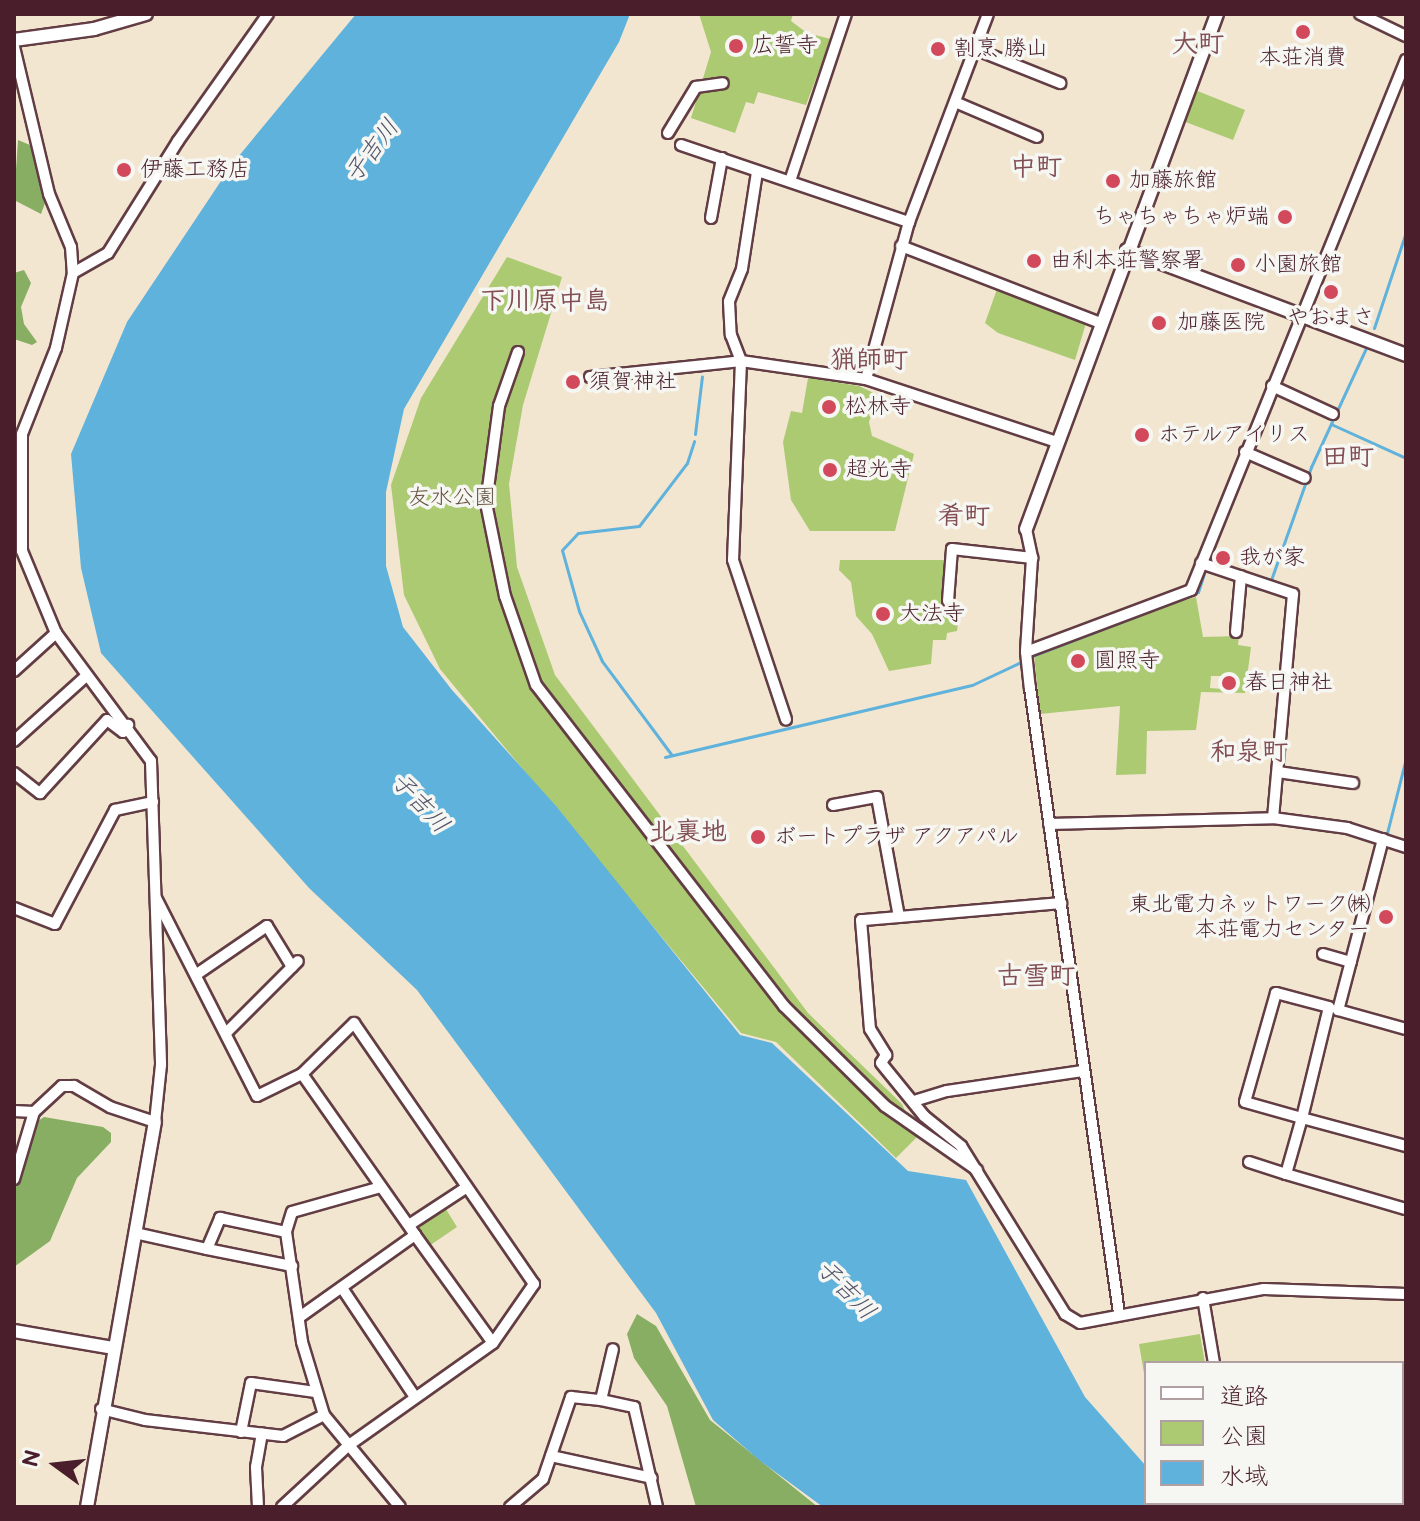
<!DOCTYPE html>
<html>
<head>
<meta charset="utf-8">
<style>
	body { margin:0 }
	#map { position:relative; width:1420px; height:1521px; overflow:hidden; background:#f2e6d0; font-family:"Balsamiq Sans","Klee One",sans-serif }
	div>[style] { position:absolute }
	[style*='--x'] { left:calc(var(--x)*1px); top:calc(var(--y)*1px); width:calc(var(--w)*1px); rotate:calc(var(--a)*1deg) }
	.green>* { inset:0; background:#abca72 }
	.forest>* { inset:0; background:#88ae64 }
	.water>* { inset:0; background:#5fb2db }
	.stream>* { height:3px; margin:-1.5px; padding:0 1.5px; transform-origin:1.5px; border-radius:1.5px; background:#5fb2db }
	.roads { filter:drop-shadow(2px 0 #633d44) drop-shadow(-2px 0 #633d44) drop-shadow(0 2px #633d44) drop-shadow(0 -2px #633d44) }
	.minor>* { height:10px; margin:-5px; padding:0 5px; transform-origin:5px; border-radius:5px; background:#fff }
	.tertiary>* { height:12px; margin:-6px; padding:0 6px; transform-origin:6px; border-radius:6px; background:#fff }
	.dots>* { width:22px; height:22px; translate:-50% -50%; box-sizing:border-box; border:4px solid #f6f6f2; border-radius:50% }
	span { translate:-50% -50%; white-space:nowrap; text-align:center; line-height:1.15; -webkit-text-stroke:7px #f6f6f2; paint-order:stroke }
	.poi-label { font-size:22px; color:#4a1f2b }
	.left { translate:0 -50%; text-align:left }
	.right { translate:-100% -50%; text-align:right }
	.park-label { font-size:22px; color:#675240 }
	.water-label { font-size:24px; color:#515269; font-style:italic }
	.quarter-label { font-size:26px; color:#824e53; font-weight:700 }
	.frame { position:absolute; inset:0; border:16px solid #4a1f2b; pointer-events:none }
	.legend { position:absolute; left:1144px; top:1361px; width:260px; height:144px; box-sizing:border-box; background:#f6f6f2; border:2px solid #b1a0a2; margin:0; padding:10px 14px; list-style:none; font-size:24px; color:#4a1f2b }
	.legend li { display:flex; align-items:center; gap:16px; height:40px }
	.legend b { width:40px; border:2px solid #b1a0a2 }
	.north { position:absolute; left:16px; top:1425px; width:80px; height:80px; -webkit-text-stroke:6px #f6f6f2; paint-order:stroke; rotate:285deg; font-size:22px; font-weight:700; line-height:32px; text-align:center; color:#4a1f2b }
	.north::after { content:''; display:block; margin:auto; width:28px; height:36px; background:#4a1f2b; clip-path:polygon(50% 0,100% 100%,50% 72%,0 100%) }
</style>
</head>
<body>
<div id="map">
	<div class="green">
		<i style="clip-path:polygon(699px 14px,793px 14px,791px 21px,807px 33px,831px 39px,806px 105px,758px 92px,754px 104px,746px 102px,735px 133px,691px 118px,711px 52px)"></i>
		<i style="clip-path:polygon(1195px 90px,1245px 110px,1233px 140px,1183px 121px)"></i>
		<i style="clip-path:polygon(507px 257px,562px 277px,523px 405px,509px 484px,517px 567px,555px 675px,808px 1013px,902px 1104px,917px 1137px,896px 1158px,776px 1042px,741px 1033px,440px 669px,404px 595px,391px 485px,421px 398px)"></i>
		<i style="clip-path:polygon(997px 289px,1086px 323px,1075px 360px,998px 333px,985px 323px)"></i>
		<i style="clip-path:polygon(808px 378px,859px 386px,878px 395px,869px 422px,872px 436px,914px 454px,895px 531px,810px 531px,791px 500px,783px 442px,791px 411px,802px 413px)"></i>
		<i style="clip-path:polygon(840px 560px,949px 560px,947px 607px,960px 608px,957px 631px,947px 633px,946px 640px,933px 640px,931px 664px,889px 671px,872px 634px,856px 616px,851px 582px,839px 570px)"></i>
		<i style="clip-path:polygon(evenodd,1196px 597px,1203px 637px,1239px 636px,1238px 645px,1251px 647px,1245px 693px,1201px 692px,1196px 730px,1147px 731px,1146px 774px,1116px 775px,1120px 706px,1040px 714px,1034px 654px,1110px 622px,1196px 597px,1211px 676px,1232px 676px,1234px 690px,1210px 688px,1211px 676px)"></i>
		<i style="clip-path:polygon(444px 1206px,457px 1227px,429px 1246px,419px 1231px,422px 1221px)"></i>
		<i style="clip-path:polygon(1200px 1334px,1205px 1363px,1146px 1363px,1146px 1385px,1139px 1344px)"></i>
	</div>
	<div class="forest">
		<i style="clip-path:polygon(18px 140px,30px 145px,45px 203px,41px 214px,14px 200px)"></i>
		<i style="clip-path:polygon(24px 270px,31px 283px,21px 307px,24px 324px,37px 342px,32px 345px,14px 339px,14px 273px)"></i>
		<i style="clip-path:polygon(44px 1117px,103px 1127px,111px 1133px,111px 1142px,77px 1178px,50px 1241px,14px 1267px,14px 1189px,38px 1121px)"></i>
		<i style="clip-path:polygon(637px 1314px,656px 1326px,710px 1420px,818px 1507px,696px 1507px,667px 1406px,634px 1358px,627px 1334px)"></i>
	</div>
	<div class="water">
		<i style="clip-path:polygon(356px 14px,630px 14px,619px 42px,404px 409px,386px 492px,386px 566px,403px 627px,452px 690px,556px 806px,740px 1035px,772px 1043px,908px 1171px,966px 1180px,1085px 1397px,1146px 1466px,1146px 1503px,1176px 1507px,823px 1507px,759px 1460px,713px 1420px,656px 1313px,417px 990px,309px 888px,101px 653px,81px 568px,71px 454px,127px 322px,233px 163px)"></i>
	</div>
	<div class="stream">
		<i style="--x:1374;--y:328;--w:101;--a:-71.6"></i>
		<i style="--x:1331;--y:424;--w:82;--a:24.4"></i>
		<i style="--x:695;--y:434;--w:58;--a:-83.1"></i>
		<i style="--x:1271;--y:580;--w:120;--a:-70.5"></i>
		<i style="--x:1311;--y:467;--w:131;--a:-65.2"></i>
		<i style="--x:1244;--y:584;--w:16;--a:18"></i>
		<i style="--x:1190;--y:596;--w:9;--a:-27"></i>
		<i style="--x:1198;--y:592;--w:23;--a:-72"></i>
		<i style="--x:1205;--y:570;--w:17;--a:17"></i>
		<i style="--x:1029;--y:657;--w:149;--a:-20.9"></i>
		<i style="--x:671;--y:754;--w:116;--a:-126.6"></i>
		<i style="--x:602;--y:661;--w:55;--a:-114.7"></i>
		<i style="--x:579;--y:611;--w:63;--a:-105.6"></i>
		<i style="--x:562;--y:550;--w:23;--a:-47"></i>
		<i style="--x:578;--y:533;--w:61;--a:-6.5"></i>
		<i style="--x:639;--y:526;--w:79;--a:-52.7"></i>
		<i style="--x:687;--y:463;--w:23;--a:-72"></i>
		<i style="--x:665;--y:757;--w:315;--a:-13.2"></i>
		<i style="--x:972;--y:685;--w:56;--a:-25.2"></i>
		<i style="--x:1387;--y:833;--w:77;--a:-75.8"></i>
	</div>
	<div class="roads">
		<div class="minor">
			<i style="--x:1360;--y:14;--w:51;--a:25.6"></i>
			<i style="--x:14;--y:47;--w:151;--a:76.6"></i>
			<i style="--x:49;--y:194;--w:57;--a:67.5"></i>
			<i style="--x:71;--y:247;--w:26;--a:86"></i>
			<i style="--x:73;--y:273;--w:77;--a:102.8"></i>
			<i style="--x:56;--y:348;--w:92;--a:111.6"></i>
			<i style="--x:22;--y:434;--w:117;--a:90"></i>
			<i style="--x:22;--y:551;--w:89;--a:67.5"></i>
			<i style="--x:56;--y:633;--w:159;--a:53.4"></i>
			<i style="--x:151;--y:761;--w:304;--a:88.1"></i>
			<i style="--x:161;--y:1065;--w:57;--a:96"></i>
			<i style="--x:155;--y:1122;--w:47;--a:-161.6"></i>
			<i style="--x:110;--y:1107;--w:42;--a:-149.7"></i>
			<i style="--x:74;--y:1086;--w:12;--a:180"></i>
			<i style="--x:62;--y:1086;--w:38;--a:137"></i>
			<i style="--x:34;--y:1112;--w:20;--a:-177"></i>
			<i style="--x:975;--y:49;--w:92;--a:21.8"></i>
			<i style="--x:955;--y:102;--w:89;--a:23.1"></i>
			<i style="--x:668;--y:133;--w:54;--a:-58.7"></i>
			<i style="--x:696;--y:87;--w:27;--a:-8"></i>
			<i style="--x:681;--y:145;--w:241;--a:18.7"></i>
			<i style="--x:757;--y:172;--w:98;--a:98.8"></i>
			<i style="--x:742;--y:269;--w:35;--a:112"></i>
			<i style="--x:729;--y:302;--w:33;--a:87"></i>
			<i style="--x:731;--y:335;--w:28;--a:69"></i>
			<i style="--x:741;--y:361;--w:199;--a:92.3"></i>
			<i style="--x:733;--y:560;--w:168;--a:71.6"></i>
			<i style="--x:790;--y:181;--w:176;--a:-71.5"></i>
			<i style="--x:711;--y:218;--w:61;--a:-79.6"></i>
			<i style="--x:901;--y:246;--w:214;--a:21.1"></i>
			<i style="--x:73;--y:273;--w:40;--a:-29.7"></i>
			<i style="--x:108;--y:253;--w:132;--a:-58"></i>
			<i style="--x:178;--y:141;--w:156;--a:-54.7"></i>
			<i style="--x:518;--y:352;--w:57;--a:109.4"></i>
			<i style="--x:499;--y:406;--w:98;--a:97.6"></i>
			<i style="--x:486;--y:503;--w:95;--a:78.5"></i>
			<i style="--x:505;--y:596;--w:94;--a:70.8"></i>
			<i style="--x:536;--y:685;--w:406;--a:52.3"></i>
			<i style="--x:784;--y:1006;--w:142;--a:44.7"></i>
			<i style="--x:885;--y:1106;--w:112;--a:34.8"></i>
			<i style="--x:590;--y:377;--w:152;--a:-6"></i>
			<i style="--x:741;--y:361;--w:126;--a:8.2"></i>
			<i style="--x:866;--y:379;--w:200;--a:18.3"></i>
			<i style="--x:866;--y:379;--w:163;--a:-74.7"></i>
			<i style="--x:909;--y:222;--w:222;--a:-69.2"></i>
			<i style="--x:1272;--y:386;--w:67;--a:24.7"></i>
			<i style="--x:1245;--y:452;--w:65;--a:23.4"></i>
			<i style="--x:1026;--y:529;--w:30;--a:78"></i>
			<i style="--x:1032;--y:558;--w:94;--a:93.7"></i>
			<i style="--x:1026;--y:652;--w:36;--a:84"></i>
			<i style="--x:1030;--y:688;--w:631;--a:81.9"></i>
			<i style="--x:1201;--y:563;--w:97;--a:18.6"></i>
			<i style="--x:1293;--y:594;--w:225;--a:95.1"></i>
			<i style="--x:948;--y:601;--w:52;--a:-85.6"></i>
			<i style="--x:952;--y:549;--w:81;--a:6.4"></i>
			<i style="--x:1236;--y:632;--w:56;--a:-84.9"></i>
			<i style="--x:1026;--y:652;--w:176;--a:-20.6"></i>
			<i style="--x:1191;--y:590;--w:572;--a:-67.92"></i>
			<i style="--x:14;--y:671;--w:57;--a:-42.1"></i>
			<i style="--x:14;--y:741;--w:96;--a:-42"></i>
			<i style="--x:1278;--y:772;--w:76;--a:8.3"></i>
			<i style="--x:14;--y:773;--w:33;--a:38"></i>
			<i style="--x:40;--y:793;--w:99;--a:-47.5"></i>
			<i style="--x:107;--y:720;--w:20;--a:37"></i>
			<i style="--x:123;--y:732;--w:9;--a:-54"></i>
			<i style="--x:833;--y:805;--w:45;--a:-10.3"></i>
			<i style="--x:877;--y:797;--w:122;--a:79.6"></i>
			<i style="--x:899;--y:917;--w:163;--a:-4.9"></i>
			<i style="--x:1049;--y:824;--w:224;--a:-1.5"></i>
			<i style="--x:1273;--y:818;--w:75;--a:7.7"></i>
			<i style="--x:1347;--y:828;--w:62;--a:17.9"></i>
			<i style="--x:1383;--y:839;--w:177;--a:104.7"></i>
			<i style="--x:1338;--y:1010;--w:71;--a:15.6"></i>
			<i style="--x:156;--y:898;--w:222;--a:63"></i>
			<i style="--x:257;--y:1096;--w:50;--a:-26.1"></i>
			<i style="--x:302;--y:1074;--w:197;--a:54.9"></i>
			<i style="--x:415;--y:1235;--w:140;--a:144.6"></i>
			<i style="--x:14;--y:908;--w:44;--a:21.3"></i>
			<i style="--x:55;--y:924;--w:129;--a:-62.2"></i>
			<i style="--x:115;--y:810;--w:39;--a:-12"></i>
			<i style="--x:899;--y:917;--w:38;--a:175"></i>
			<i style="--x:861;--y:920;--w:109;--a:85.3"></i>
			<i style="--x:870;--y:1029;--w:31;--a:58"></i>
			<i style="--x:886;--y:1055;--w:9;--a:122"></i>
			<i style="--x:881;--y:1063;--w:68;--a:50.9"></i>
			<i style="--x:924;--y:1116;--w:48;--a:39"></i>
			<i style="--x:961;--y:1146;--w:198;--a:58.2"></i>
			<i style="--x:1065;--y:1314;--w:17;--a:31"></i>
			<i style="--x:1080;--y:1323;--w:187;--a:-10.5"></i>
			<i style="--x:1264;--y:1289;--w:142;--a:2"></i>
			<i style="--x:1323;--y:954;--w:29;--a:16"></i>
			<i style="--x:197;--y:974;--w:85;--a:-34.4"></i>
			<i style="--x:267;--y:926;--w:48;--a:58.6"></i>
			<i style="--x:227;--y:1032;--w:100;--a:-45"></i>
			<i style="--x:914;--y:1101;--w:34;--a:-17"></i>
			<i style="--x:947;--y:1091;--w:137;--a:-8.4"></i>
			<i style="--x:1249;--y:1162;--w:39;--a:18"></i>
			<i style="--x:1286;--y:1174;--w:58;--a:-74.1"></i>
			<i style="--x:1302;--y:1118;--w:114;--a:-76.3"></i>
			<i style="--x:1329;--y:1007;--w:55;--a:-165.2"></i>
			<i style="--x:1276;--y:993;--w:113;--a:105.9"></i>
			<i style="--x:1245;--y:1102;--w:59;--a:15.7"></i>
			<i style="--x:1302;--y:1118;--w:108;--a:15.1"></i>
			<i style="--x:1286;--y:1174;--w:125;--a:16.3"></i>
			<i style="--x:14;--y:1179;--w:70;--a:-73.4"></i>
			<i style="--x:381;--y:1187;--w:92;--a:164.3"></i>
			<i style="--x:292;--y:1212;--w:21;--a:107"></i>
			<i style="--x:286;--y:1232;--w:111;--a:81.7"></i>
			<i style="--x:302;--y:1342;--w:76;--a:73.2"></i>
			<i style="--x:324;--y:1415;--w:119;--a:50.4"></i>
			<i style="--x:409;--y:1225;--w:69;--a:-33.2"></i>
			<i style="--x:135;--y:1233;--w:74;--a:12.5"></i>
			<i style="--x:207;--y:1249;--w:34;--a:-67"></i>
			<i style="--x:220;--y:1218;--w:67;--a:12"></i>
			<i style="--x:415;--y:1235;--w:133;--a:54.2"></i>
			<i style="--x:207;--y:1249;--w:87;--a:11.3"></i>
			<i style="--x:342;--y:1288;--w:131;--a:56.2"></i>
			<i style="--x:1203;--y:1298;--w:66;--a:80.4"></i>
			<i style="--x:601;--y:1400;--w:34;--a:12"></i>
			<i style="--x:634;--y:1407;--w:103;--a:77"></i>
			<i style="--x:101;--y:1409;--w:45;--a:14"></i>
			<i style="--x:145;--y:1420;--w:139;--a:6.6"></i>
			<i style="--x:283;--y:1436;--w:46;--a:-27.1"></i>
			<i style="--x:241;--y:1432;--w:50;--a:-78.5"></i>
			<i style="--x:251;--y:1383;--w:65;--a:8"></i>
			<i style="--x:551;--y:1456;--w:103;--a:12.3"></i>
			<i style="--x:1237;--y:1503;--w:4;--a:76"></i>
			<i style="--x:258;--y:1507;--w:40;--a:-92.9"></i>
			<i style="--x:256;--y:1467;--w:34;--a:-80"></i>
			<i style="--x:282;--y:1507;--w:91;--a:-42.8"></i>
			<i style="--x:349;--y:1445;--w:176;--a:-35.3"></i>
			<i style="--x:493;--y:1343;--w:72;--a:-55.2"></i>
			<i style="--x:534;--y:1284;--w:317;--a:-124.6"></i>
			<i style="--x:354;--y:1023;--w:73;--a:135.6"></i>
			<i style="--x:510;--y:1507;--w:43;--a:-40.3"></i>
			<i style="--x:543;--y:1479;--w:87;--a:-71.1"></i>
			<i style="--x:571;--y:1397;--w:30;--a:6"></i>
			<i style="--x:601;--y:1400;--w:52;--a:-76.8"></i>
		</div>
		<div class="tertiary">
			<i style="--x:14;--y:40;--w:81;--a:-7.8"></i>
			<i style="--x:94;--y:29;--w:54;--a:-16.1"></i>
			<i style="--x:1127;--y:250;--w:298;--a:20.6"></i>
			<i style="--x:1026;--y:529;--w:549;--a:-69.65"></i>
			<i style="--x:14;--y:1331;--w:100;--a:9.7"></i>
			<i style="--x:87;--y:1507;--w:391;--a:-80"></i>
			<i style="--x:1403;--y:1507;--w:72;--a:-87.6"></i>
		</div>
	</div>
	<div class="dots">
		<i style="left:1303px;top:32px;background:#d1495b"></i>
		<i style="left:736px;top:46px;background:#d1495b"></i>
		<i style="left:938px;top:49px;background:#d1495b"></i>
		<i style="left:124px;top:170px;background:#d1495b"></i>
		<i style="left:1113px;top:181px;background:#d1495b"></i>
		<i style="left:1285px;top:217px;background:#d1495b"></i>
		<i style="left:1034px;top:261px;background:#d1495b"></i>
		<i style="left:1238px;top:265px;background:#d1495b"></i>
		<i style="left:1331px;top:292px;background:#d1495b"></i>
		<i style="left:1159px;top:323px;background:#d1495b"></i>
		<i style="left:573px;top:382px;background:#d1495b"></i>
		<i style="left:829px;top:407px;background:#d1495b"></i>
		<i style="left:1142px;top:435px;background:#d1495b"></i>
		<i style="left:830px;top:470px;background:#d1495b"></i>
		<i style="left:1223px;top:558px;background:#d1495b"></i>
		<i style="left:883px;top:614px;background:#d1495b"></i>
		<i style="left:1078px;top:661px;background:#d1495b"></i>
		<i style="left:1229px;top:683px;background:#d1495b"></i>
		<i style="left:758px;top:837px;background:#d1495b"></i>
		<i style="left:1386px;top:917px;background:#d1495b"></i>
	</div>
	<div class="poi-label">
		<span class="left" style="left:752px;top:46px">広誓寺</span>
		<span class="left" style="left:954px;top:49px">割烹 勝山</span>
		<span style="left:1303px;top:58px">本荘消費</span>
		<span class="left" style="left:140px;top:170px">伊藤工務店</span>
		<span class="left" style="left:1129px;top:181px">加藤旅館</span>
		<span class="right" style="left:1269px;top:217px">ちゃちゃちゃ炉端</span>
		<span class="left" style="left:1050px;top:261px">由利本荘警察署</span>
		<span class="left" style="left:1254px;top:265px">小園旅館</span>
		<span style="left:1331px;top:318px">やおまさ</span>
		<span class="left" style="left:1177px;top:323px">加藤医院</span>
		<span class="left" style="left:589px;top:382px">須賀神社</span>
		<span class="left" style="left:845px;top:407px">松林寺</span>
		<span class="left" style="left:1158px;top:435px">ホテルアイリス</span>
		<span class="left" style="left:846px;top:470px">超光寺</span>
		<span class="left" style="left:1239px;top:558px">我が家</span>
		<span class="left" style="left:899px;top:614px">大法寺</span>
		<span class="left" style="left:1094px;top:661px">圓照寺</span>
		<span class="left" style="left:1245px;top:683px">春日神社</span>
		<span class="left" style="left:774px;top:837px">ボートプラザ アクアパル</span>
		<span class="right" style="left:1370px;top:917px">東北電力ネットワーク㈱<br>本荘電力センター</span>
	</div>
	<div class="park-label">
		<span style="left:452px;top:498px">友水公園</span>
	</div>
	<div class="water-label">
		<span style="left:372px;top:151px;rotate:-53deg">子吉川</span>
		<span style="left:420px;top:803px;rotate:47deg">子吉川</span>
		<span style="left:846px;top:1290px;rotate:46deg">子吉川</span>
	</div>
	<div class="quarter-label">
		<span style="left:1198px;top:45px">大町</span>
		<span style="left:1036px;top:168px">中町</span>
		<span style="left:545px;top:302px">下川原中島</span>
		<span style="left:869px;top:361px">猟師町</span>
		<span style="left:1348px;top:458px">田町</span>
		<span style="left:964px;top:517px">肴町</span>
		<span style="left:1249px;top:753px">和泉町</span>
		<span style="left:688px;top:833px">北裏地</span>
		<span style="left:1036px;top:977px">古雪町</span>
	</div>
	<div class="frame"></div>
	<ul class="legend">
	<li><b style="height:10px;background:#fff"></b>道路</li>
	<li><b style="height:22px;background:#abca72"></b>公園</li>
	<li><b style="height:22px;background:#5fb2db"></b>水域</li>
	</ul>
	<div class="north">N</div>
</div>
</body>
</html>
